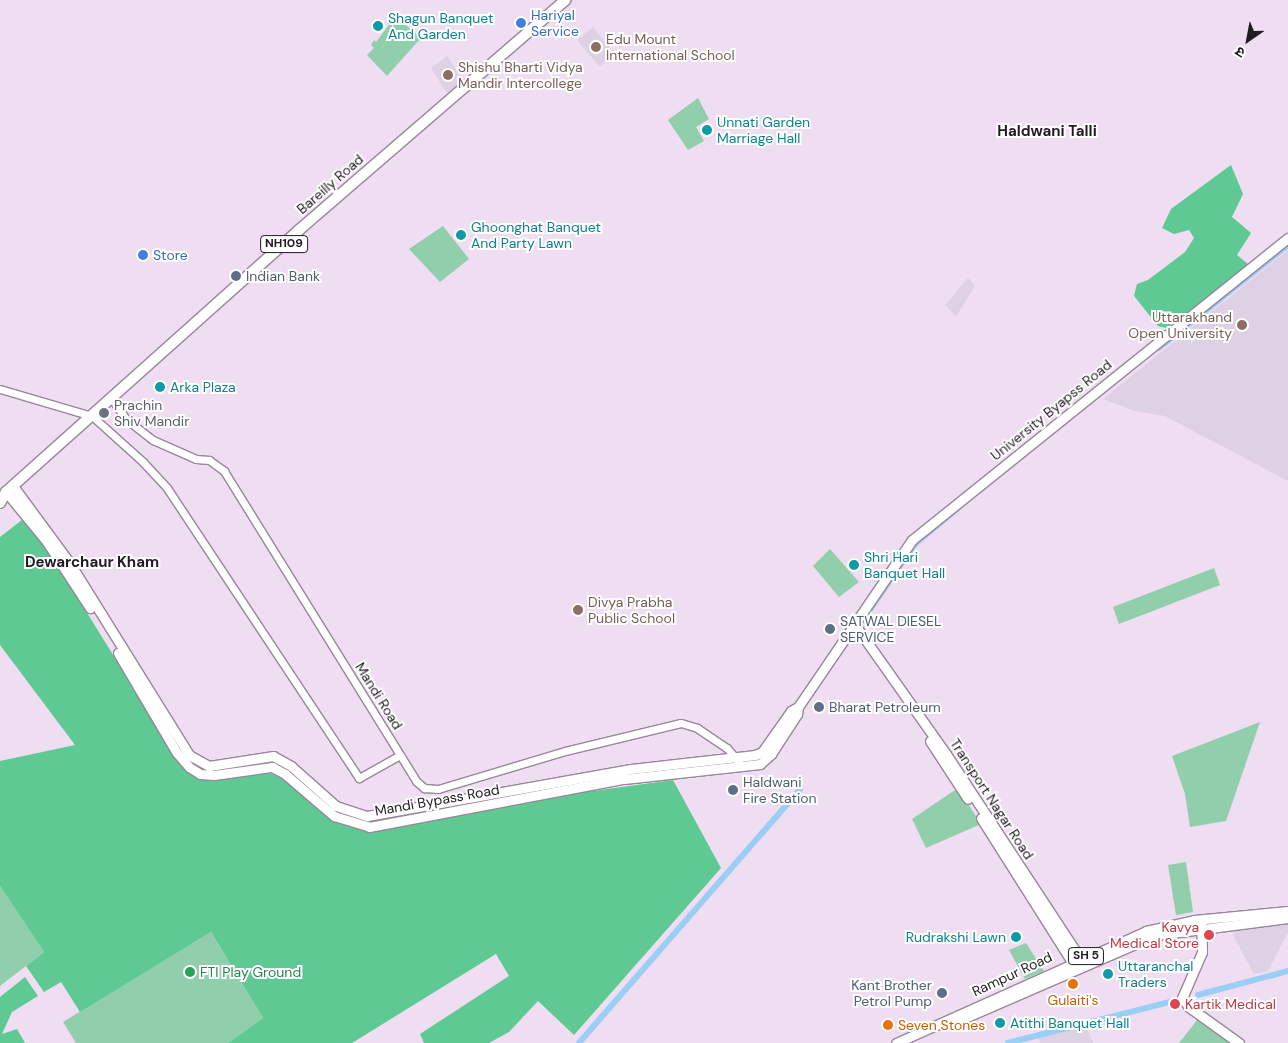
<!DOCTYPE html>
<html>
<head>
<meta charset="utf-8">
<style>
	body { margin:0 }
	#map { position:relative; width:1288px; height:1043px; overflow:hidden; background:#efddf2; font-family:"DM Sans","Noto Sans Devanagari",sans-serif }
	div>[style] { position:absolute }
	[style*='--x'] { left:calc(var(--x)*1px); top:calc(var(--y)*1px); width:calc(var(--w)*1px); rotate:calc(var(--a)*1deg) }
	.industrial>* { inset:0; background:#ded1e4 }
	.green>* { inset:0; background:#91ceab }
	.forest>* { inset:0; background:#5ec992 }
	.canal>* { height:5.5px; margin:-2.75px; padding:0 2.75px; transform-origin:2.75px; border-radius:2.75px; background:#9bcef5 }
	.roads { filter:drop-shadow(1px 0 #97879a) drop-shadow(-1px 0 #97879a) drop-shadow(0 1px #97879a) drop-shadow(0 -1px #97879a) }
	.minor>* { height:7px; margin:-3.5px; padding:0 3.5px; transform-origin:3.5px; border-radius:3.5px; background:#fff }
	.major>* { height:9px; margin:-4.5px; padding:0 4.5px; transform-origin:4.5px; border-radius:4.5px; background:#fff }
	.highway>* { height:10px; margin:-5px; padding:0 5px; transform-origin:5px; border-radius:5px; background:#fff }
	.dots>* { width:14px; height:14px; translate:-50% -50%; box-sizing:border-box; border:2px solid #fff; border-radius:50% }
	span { translate:-50% -50%; white-space:nowrap; text-align:center; line-height:1.15; -webkit-text-stroke:4px #fff; paint-order:stroke }
	.shield-label span { padding:1px 4px; background:#fff; border:1px solid; border-radius:4px; -webkit-text-stroke-width:0 }
	.shield-label { font-size:12px; color:#201a21; font-weight:700 }
	.shop-label { font-size:14px; color:#366cbe }
	.left { translate:0 -50%; text-align:left }
	.culture-label { font-size:14px; color:#0d838f }
	.right { translate:-100% -50%; text-align:right }
	.education-label { font-size:14px; color:#785e54 }
	.street-label { font-size:14px; color:#201a21 }
	.service-label { font-size:14px; color:#4e5e75 }
	.worship-label { font-size:14px; color:#5b616d }
	.health-label { font-size:14px; color:#be3a42 }
	.leisure-label { font-size:14px; color:#27864d }
	.food-label { font-size:14px; color:#c56008 }
	.neighbourhood-label { font-size:15px; color:#201a21; font-weight:700 }
	.north { position:absolute; left:1223px; top:15px; width:50px; height:50px; -webkit-text-stroke:4px #fff; paint-order:stroke; rotate:213deg; font-size:14px; font-weight:700; line-height:20px; text-align:center; color:#201a21 }
	.north::after { content:''; display:block; margin:auto; width:18px; height:22px; background:#201a21; clip-path:polygon(50% 0,100% 100%,50% 72%,0 100%) }
</style>
</head>
<body>
<div id="map">
	<div class="industrial">
		<i style="clip-path:polygon(593px 27px,614px 54px,600px 67px,577px 40px)"></i>
		<i style="clip-path:polygon(447px 56px,464px 82px,448px 95px,431px 68px)"></i>
		<i style="clip-path:polygon(1288px 250px,1288px 481px,1165px 416px,1135px 411px,1103px 399px)"></i>
		<i style="clip-path:polygon(968px 278px,975px 286px,956px 316px,945px 305px)"></i>
		<i style="clip-path:polygon(1288px 922px,1288px 932px,1268px 971px,1254px 974px,1234px 937px,1233px 928px)"></i>
		<i style="clip-path:polygon(1086px 1026px,1093px 1043px,1040px 1043px,1038px 1038px)"></i>
	</div>
	<div class="green">
		<i style="clip-path:polygon(392px 13px,421px 38px,387px 76px,367px 55px,374px 48px,371px 45px,374px 40px,376px 42px,392px 21px,388px 17px)"></i>
		<i style="clip-path:polygon(698px 98px,709px 119px,696px 127px,704px 141px,688px 150px,668px 120px)"></i>
		<i style="clip-path:polygon(443px 226px,469px 259px,440px 282px,409px 249px)"></i>
		<i style="clip-path:polygon(830px 549px,859px 582px,839px 597px,813px 566px)"></i>
		<i style="clip-path:polygon(1214px 568px,1220px 585px,1119px 624px,1113px 607px)"></i>
		<i style="clip-path:polygon(1260px 722px,1226px 821px,1190px 827px,1185px 794px,1172px 756px)"></i>
		<i style="clip-path:polygon(958px 788px,981px 824px,926px 848px,912px 819px)"></i>
		<i style="clip-path:polygon(1186px 862px,1193px 912px,1176px 915px,1168px 865px)"></i>
		<i style="clip-path:polygon(0 886px,44px 952px,0 986px)"></i>
		<i style="clip-path:polygon(211px 932px,263px 1018px,228px 1043px,76px 1043px,63px 1022px)"></i>
		<i style="clip-path:polygon(1026px 943px,1044px 971px,1025px 979px,1009px 950px)"></i>
		<i style="clip-path:polygon(1198px 1019px,1231px 1043px,1179px 1043px)"></i>
	</div>
	<div class="forest">
		<i style="clip-path:polygon(1231px 165px,1243px 194px,1232px 217px,1251px 233px,1237px 255px,1248px 264px,1246px 271px,1166px 328px,1158px 326px,1134px 296px,1137px 284px,1148px 280px,1185px 252px,1194px 238px,1189px 230px,1174px 234px,1162px 228px,1171px 209px)"></i>
		<i style="clip-path:polygon(27px 516px,146px 708px,193px 773px,262px 771px,288px 779px,335px 820px,360px 829px,379px 831px,578px 793px,673px 780px,721px 868px,574px 1035px,538px 1001px,509px 1032px,489px 1043px,424px 1043px,420px 1034px,509px 976px,496px 954px,352px 1043px,228px 1043px,263px 1018px,211px 932px,80px 1012px,61px 982px,44px 992px,26px 966px,44px 952px,0 886px,0 761px,75px 745px,0 645px,0 537px)"></i>
		<i style="clip-path:polygon(25px 977px,38px 996px,12px 1012px,2px 1034px,17px 1029px,25px 1043px,0 1043px,0 997px)"></i>
	</div>
	<div class="canal">
		<i style="--x:1159;--y:348;--w:165;--a:-38.6"></i>
		<i style="--x:863;--y:620;--w:92;--a:-55.6"></i>
		<i style="--x:915;--y:544;--w:56;--a:-39.9"></i>
		<i style="--x:1198;--y:995;--w:93;--a:-14.9"></i>
		<i style="--x:579;--y:1043;--w:336;--a:-48.9"></i>
		<i style="--x:1008;--y:1043;--w:175;--a:-14.2"></i>
	</div>
	<div class="roads">
		<div class="minor">
			<i style="--x:0;--y:389;--w:96;--a:16.4"></i>
			<i style="--x:92;--y:416;--w:69;--a:42"></i>
			<i style="--x:143;--y:462;--w:35;--a:47"></i>
			<i style="--x:167;--y:488;--w:348;--a:56.5"></i>
			<i style="--x:359;--y:778;--w:47;--a:-29.3"></i>
			<i style="--x:112;--y:399;--w:24;--a:55"></i>
			<i style="--x:126;--y:419;--w:34;--a:38"></i>
			<i style="--x:153;--y:440;--w:47;--a:23.8"></i>
			<i style="--x:196;--y:459;--w:13;--a:4"></i>
			<i style="--x:209;--y:460;--w:19;--a:36"></i>
			<i style="--x:224;--y:471;--w:365;--a:58.2"></i>
			<i style="--x:416;--y:781;--w:11;--a:41"></i>
			<i style="--x:424;--y:788;--w:14;--a:4"></i>
			<i style="--x:438;--y:789;--w:133;--a:-16.7"></i>
			<i style="--x:565;--y:751;--w:119;--a:-13.6"></i>
			<i style="--x:681;--y:723;--w:17;--a:17"></i>
			<i style="--x:697;--y:728;--w:36;--a:34"></i>
			<i style="--x:727;--y:748;--w:23;--a:50"></i>
		</div>
		<div class="major">
			<i style="--x:13;--y:486;--w:94;--a:53.6"></i>
			<i style="--x:69;--y:562;--w:227;--a:58.1"></i>
			<i style="--x:189;--y:755;--w:23;--a:29"></i>
			<i style="--x:209;--y:766;--w:65;--a:-8.9"></i>
			<i style="--x:273;--y:756;--w:21;--a:29"></i>
			<i style="--x:291;--y:766;--w:60;--a:41.6"></i>
			<i style="--x:336;--y:806;--w:33;--a:18"></i>
			<i style="--x:367;--y:816;--w:268;--a:-10.1"></i>
			<i style="--x:631;--y:769;--w:125;--a:-6.4"></i>
			<i style="--x:755;--y:755;--w:8;--a:-23"></i>
			<i style="--x:762;--y:752;--w:50;--a:-54.7"></i>
			<i style="--x:791;--y:711;--w:8;--a:-30"></i>
			<i style="--x:798;--y:707;--w:202;--a:-55.7"></i>
			<i style="--x:912;--y:540;--w:482;--a:-38.8"></i>
			<i style="--x:6;--y:492;--w:65;--a:50.6"></i>
			<i style="--x:47;--y:542;--w:79;--a:56.9"></i>
			<i style="--x:855;--y:625;--w:158;--a:54.8"></i>
			<i style="--x:946;--y:754;--w:251;--a:56.7"></i>
			<i style="--x:118;--y:653;--w:116;--a:59.5"></i>
			<i style="--x:177;--y:753;--w:18;--a:49"></i>
			<i style="--x:189;--y:767;--w:13;--a:32"></i>
			<i style="--x:200;--y:774;--w:14;--a:4"></i>
			<i style="--x:214;--y:775;--w:59;--a:-7.9"></i>
			<i style="--x:272;--y:767;--w:15;--a:28"></i>
			<i style="--x:285;--y:774;--w:65;--a:40.6"></i>
			<i style="--x:334;--y:816;--w:37;--a:17"></i>
			<i style="--x:369;--y:827;--w:259;--a:-10.7"></i>
			<i style="--x:624;--y:779;--w:137;--a:-6.3"></i>
			<i style="--x:760;--y:764;--w:15;--a:-42"></i>
			<i style="--x:771;--y:754;--w:48;--a:-57"></i>
			<i style="--x:797;--y:714;--w:7;--a:-82"></i>
			<i style="--x:930;--y:741;--w:69;--a:56.8"></i>
			<i style="--x:981;--y:818;--w:174;--a:57.7"></i>
			<i style="--x:1201;--y:921;--w:31;--a:88"></i>
			<i style="--x:1202;--y:952;--w:50;--a:113.5"></i>
			<i style="--x:1182;--y:998;--w:11;--a:52"></i>
			<i style="--x:1189;--y:1007;--w:62;--a:35.8"></i>
			<i style="--x:962;--y:1019;--w:211;--a:-23.4"></i>
			<i style="--x:1156;--y:935;--w:133;--a:-7.3"></i>
			<i style="--x:896;--y:1043;--w:274;--a:-24.1"></i>
			<i style="--x:1146;--y:931;--w:49;--a:-12.9"></i>
			<i style="--x:1194;--y:920;--w:94;--a:-5.5"></i>
		</div>
		<div class="highway">
			<i style="--x:0;--y:503;--w:13;--a:-61"></i>
			<i style="--x:6;--y:492;--w:393;--a:-41.8"></i>
			<i style="--x:299;--y:230;--w:352;--a:-40.8"></i>
		</div>
	</div>
	<div class="dots">
		<i style="left:521px;top:23px;background:#3f7fe0"></i>
		<i style="left:378px;top:26px;background:#0f9aa8"></i>
		<i style="left:596px;top:47px;background:#8d6e63"></i>
		<i style="left:448px;top:75px;background:#8d6e63"></i>
		<i style="left:707px;top:130px;background:#0f9aa8"></i>
		<i style="left:461px;top:235px;background:#0f9aa8"></i>
		<i style="left:143px;top:255px;background:#3f7fe0"></i>
		<i style="left:236px;top:276px;background:#5c6f8a"></i>
		<i style="left:1242px;top:325px;background:#8d6e63"></i>
		<i style="left:160px;top:387px;background:#0f9aa8"></i>
		<i style="left:104px;top:413px;background:#6b7280"></i>
		<i style="left:854px;top:565px;background:#0f9aa8"></i>
		<i style="left:578px;top:610px;background:#8d6e63"></i>
		<i style="left:830px;top:629px;background:#5c6f8a"></i>
		<i style="left:819px;top:707px;background:#5c6f8a"></i>
		<i style="left:733px;top:790px;background:#5c6f8a"></i>
		<i style="left:1209px;top:935px;background:#e0444e"></i>
		<i style="left:1016px;top:937px;background:#0f9aa8"></i>
		<i style="left:190px;top:972px;background:#2e9e5b"></i>
		<i style="left:1108px;top:974px;background:#0f9aa8"></i>
		<i style="left:1073px;top:984px;background:#e8710a"></i>
		<i style="left:942px;top:993px;background:#5c6f8a"></i>
		<i style="left:1175px;top:1004px;background:#e0444e"></i>
		<i style="left:1000px;top:1023px;background:#0f9aa8"></i>
		<i style="left:888px;top:1025px;background:#e8710a"></i>
	</div>
	<div class="shield-label">
		<span style="left:284px;top:244px">NH109</span>
		<span style="left:1086px;top:956px">SH 5</span>
	</div>
	<div class="shop-label">
		<span class="left" style="left:531px;top:23px">Hariyal<br>Service</span>
		<span class="left" style="left:153px;top:255px">Store</span>
	</div>
	<div class="culture-label">
		<span class="left" style="left:388px;top:26px">Shagun Banquet<br>And Garden</span>
		<span class="left" style="left:717px;top:130px">Unnati Garden<br>Marriage Hall</span>
		<span class="left" style="left:471px;top:235px">Ghoonghat Banquet<br>And Party Lawn</span>
		<span class="left" style="left:170px;top:387px">Arka Plaza</span>
		<span class="left" style="left:864px;top:565px">Shri Hari<br>Banquet Hall</span>
		<span class="right" style="left:1006px;top:937px">Rudrakshi Lawn</span>
		<span class="left" style="left:1118px;top:974px">Uttaranchal<br>Traders</span>
		<span class="left" style="left:1010px;top:1023px">Atithi Banquet Hall</span>
	</div>
	<div class="education-label">
		<span class="left" style="left:606px;top:47px">Edu Mount<br>International School</span>
		<span class="left" style="left:458px;top:75px">Shishu Bharti Vidya<br>Mandir Intercollege</span>
		<span class="right" style="left:1232px;top:325px">Uttarakhand<br>Open University</span>
		<span class="left" style="left:588px;top:610px">Divya Prabha<br>Public School</span>
	</div>
	<div class="street-label">
		<span style="left:330px;top:184px;rotate:-41deg">Bareilly Road</span>
		<span style="left:1051px;top:410px;rotate:-39deg">University Byapss Road</span>
		<span style="left:379px;top:696px;rotate:58deg">Mandi Road</span>
		<span style="left:992px;top:799px;rotate:57deg">Transport Nagar Road</span>
		<span style="left:437px;top:800px;rotate:-10deg">Mandi Bypass Road</span>
		<span style="left:1012px;top:974px;rotate:-25deg">Rampur Road</span>
	</div>
	<div class="service-label">
		<span class="left" style="left:246px;top:276px">Indian Bank</span>
		<span class="left" style="left:840px;top:629px">SATWAL DIESEL<br>SERVICE</span>
		<span class="left" style="left:829px;top:707px">Bharat Petroleum</span>
		<span class="left" style="left:743px;top:790px">Haldwani<br>Fire Station</span>
		<span class="right" style="left:932px;top:993px">Kant Brother<br>Petrol Pump</span>
	</div>
	<div class="worship-label">
		<span class="left" style="left:114px;top:413px">Prachin<br>Shiv Mandir</span>
	</div>
	<div class="health-label">
		<span class="right" style="left:1199px;top:935px">Kavya<br>Medical Store</span>
		<span class="left" style="left:1185px;top:1004px">Kartik Medical</span>
	</div>
	<div class="leisure-label">
		<span class="left" style="left:200px;top:972px">FTI Play Ground</span>
	</div>
	<div class="food-label">
		<span style="left:1073px;top:1000px">Gulaiti's</span>
		<span class="left" style="left:898px;top:1025px">Seven Stones</span>
	</div>
	<div class="neighbourhood-label">
		<span style="left:1047px;top:132px">Haldwani Talli</span>
		<span style="left:92px;top:563px">Dewarchaur Kham</span>
	</div>
	<div class="north">उ</div>
</div>
</body>
</html>
